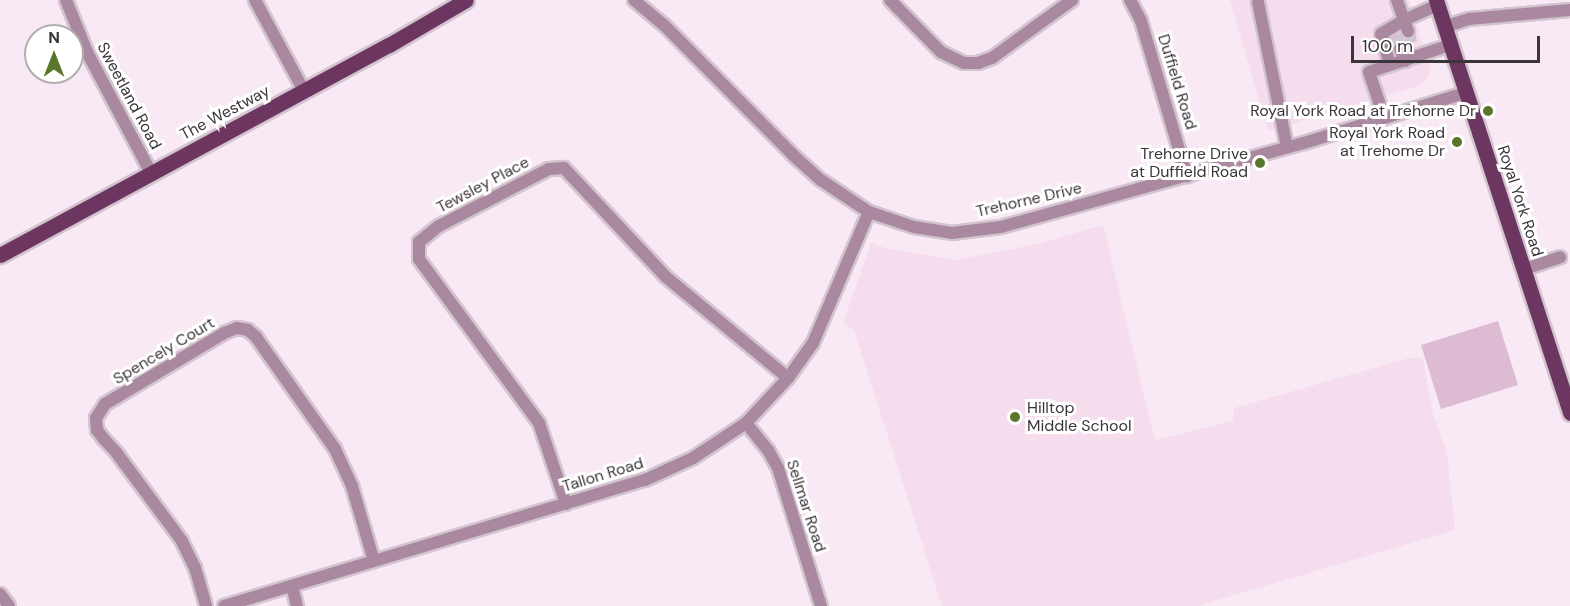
<!DOCTYPE html>
<html>
<head>
<meta charset="utf-8">
<style>
	body { margin:0 }
	#map { position:relative; width:1570px; height:606px; overflow:hidden; background:#f9e9f4; font-family:"DM Sans",sans-serif }
	div>[style] { position:absolute }
	[style*='--x'] { left:calc(var(--x)*1px); top:calc(var(--y)*1px); width:calc(var(--w)*1px); rotate:calc(var(--a)*1deg) }
	.built>* { inset:0; background:#f5dded }
	.green>* { inset:0; background:#ddbbd3 }
	.minor-tunnel>* { height:12px; margin-top:-6px; transform-origin:0; background:repeating-linear-gradient(90deg,#d3c5cf 0 12px,transparent 0 18px) }
	.roads { filter:drop-shadow(2px 0 #d3c5cf) drop-shadow(-2px 0 #d3c5cf) drop-shadow(0 2px #d3c5cf) drop-shadow(0 -2px #d3c5cf) }
	.minor>* { height:12px; margin:-6px; padding:0 6px; transform-origin:6px; border-radius:6px; background:#aa89a0 }
	.major>* { height:15px; margin:-7.5px; padding:0 7.5px; transform-origin:7.5px; border-radius:7.5px; background:#6d3660 }
	.dots>* { width:16px; height:16px; translate:-50% -50%; box-sizing:border-box; border:3px solid #fff; border-radius:50% }
	span { translate:-50% -50%; white-space:nowrap; text-align:center; line-height:1.15; -webkit-text-stroke:6px #fff; paint-order:stroke }
	.street-label { font-size:16px; color:#3b3539 }
	.poi-label { font-size:16px; color:#3b3539 }
	.right { translate:-100% -50%; text-align:right }
	.left { translate:0 -50%; text-align:left }
	.north { position:absolute; left:24px; top:24px; width:60px; height:60px; box-sizing:border-box; background:#fff; border:2px solid #b1aeb0; border-radius:50%; rotate:0deg; font-size:16px; font-weight:700; line-height:24px; text-align:center; color:#3b3539 }
	.north::after { content:''; display:block; margin:auto; width:21px; height:27px; background:#59762a; clip-path:polygon(50% 0,100% 100%,50% 72%,0 100%) }
	.scale { position:absolute; left:1351px; top:36px; width:189px; height:27px; box-sizing:border-box; border:3px solid #3b3539; border-top:0; padding-left:8px; font-size:18px; line-height:21px; white-space:nowrap; color:#3b3539; -webkit-text-stroke:4px #fff; paint-order:stroke }
</style>
</head>
<body>
<div id="map">
	<div class="built">
		<i style="clip-path:polygon(1230px 0,1409px 0,1430px 69px,1428px 78px,1421px 85px,1268px 131px)"></i>
		<i style="clip-path:polygon(1103px 225px,1155px 440px,1233px 421px,1234px 408px,1409px 358px,1423px 359px,1433px 413px,1447px 454px,1455px 530px,1197px 606px,942px 606px,854px 330px,843px 323px,871px 243px,885px 248px,956px 260px,1037px 244px)"></i>
	</div>
	<div class="green">
		<i style="clip-path:polygon(1498px 321px,1518px 385px,1441px 409px,1421px 345px)"></i>
	</div>
	<div class="minor-tunnel">
		<i style="--x:1408;--y:31;--w:15;--a:74"></i>
		<i style="--x:1396;--y:35;--w:15;--a:74"></i>
	</div>
	<div class="roads">
		<div class="minor">
			<i style="--x:66;--y:0;--w:56;--a:68"></i>
			<i style="--x:87;--y:52;--w:137;--a:62.1"></i>
			<i style="--x:255;--y:0;--w:103;--a:61.7"></i>
			<i style="--x:634;--y:0;--w:39;--a:40"></i>
			<i style="--x:664;--y:25;--w:185;--a:45.2"></i>
			<i style="--x:794;--y:156;--w:36;--a:42"></i>
			<i style="--x:821;--y:180;--w:58;--a:33.7"></i>
			<i style="--x:869;--y:212;--w:47;--a:18.4"></i>
			<i style="--x:914;--y:227;--w:38;--a:9"></i>
			<i style="--x:952;--y:233;--w:49;--a:-7"></i>
			<i style="--x:1001;--y:227;--w:314;--a:-15.5"></i>
			<i style="--x:1304;--y:143;--w:169;--a:-17.3"></i>
			<i style="--x:890;--y:0;--w:73;--a:45.6"></i>
			<i style="--x:941;--y:52;--w:25;--a:26"></i>
			<i style="--x:964;--y:63;--w:14;--a:0"></i>
			<i style="--x:978;--y:63;--w:15;--a:-20"></i>
			<i style="--x:992;--y:58;--w:99;--a:-35.9"></i>
			<i style="--x:1130;--y:0;--w:24;--a:62"></i>
			<i style="--x:1141;--y:21;--w:162;--a:73.5"></i>
			<i style="--x:1397;--y:0;--w:21;--a:71"></i>
			<i style="--x:1404;--y:20;--w:36;--a:-24"></i>
			<i style="--x:1258;--y:2;--w:148;--a:78.7"></i>
			<i style="--x:1444;--y:27;--w:26;--a:-18"></i>
			<i style="--x:1469;--y:19;--w:101;--a:-5.1"></i>
			<i style="--x:1400;--y:49;--w:13;--a:67"></i>
			<i style="--x:1390;--y:65;--w:32;--a:-106"></i>
			<i style="--x:1381;--y:34;--w:27;--a:-31"></i>
			<i style="--x:1404;--y:20;--w:12;--a:70"></i>
			<i style="--x:1384;--y:117;--w:47;--a:-108.4"></i>
			<i style="--x:1369;--y:72;--w:85;--a:-18.4"></i>
			<i style="--x:1524;--y:269;--w:38;--a:-18"></i>
			<i style="--x:746;--y:423;--w:35;--a:51"></i>
			<i style="--x:768;--y:450;--w:21;--a:61"></i>
			<i style="--x:778;--y:468;--w:145;--a:72.7"></i>
			<i style="--x:566;--y:504;--w:85;--a:-108.4"></i>
			<i style="--x:539;--y:423;--w:203;--a:-126.2"></i>
			<i style="--x:419;--y:259;--w:17;--a:-90"></i>
			<i style="--x:419;--y:242;--w:26;--a:-39"></i>
			<i style="--x:439;--y:226;--w:124;--a:-27.4"></i>
			<i style="--x:549;--y:169;--w:15;--a:-4"></i>
			<i style="--x:564;--y:168;--w:149;--a:46.9"></i>
			<i style="--x:666;--y:277;--w:158;--a:39.6"></i>
			<i style="--x:292;--y:586;--w:21;--a:76"></i>
			<i style="--x:0;--y:594;--w:15;--a:53"></i>
			<i style="--x:206;--y:606;--w:40;--a:-106"></i>
			<i style="--x:195;--y:568;--w:30;--a:-116"></i>
			<i style="--x:182;--y:541;--w:111;--a:-126.6"></i>
			<i style="--x:116;--y:452;--w:19;--a:-133"></i>
			<i style="--x:103;--y:438;--w:10;--a:-127"></i>
			<i style="--x:97;--y:430;--w:12;--a:-95"></i>
			<i style="--x:96;--y:418;--w:17;--a:-57"></i>
			<i style="--x:105;--y:404;--w:139;--a:-30.8"></i>
			<i style="--x:224;--y:333;--w:14;--a:-21"></i>
			<i style="--x:237;--y:328;--w:11;--a:10"></i>
			<i style="--x:248;--y:330;--w:11;--a:41"></i>
			<i style="--x:256;--y:337;--w:137;--a:54.8"></i>
			<i style="--x:335;--y:449;--w:41;--a:65.3"></i>
			<i style="--x:352;--y:486;--w:78;--a:73.7"></i>
			<i style="--x:224;--y:606;--w:439;--a:-16.7"></i>
			<i style="--x:645;--y:480;--w:53;--a:-24.6"></i>
			<i style="--x:693;--y:458;--w:64;--a:-33.4"></i>
			<i style="--x:746;--y:423;--w:62;--a:-47"></i>
			<i style="--x:788;--y:378;--w:43;--a:-54.5"></i>
			<i style="--x:813;--y:343;--w:142;--a:-66.9"></i>
		</div>
		<div class="major">
			<i style="--x:1436;--y:0;--w:434;--a:72"></i>
			<i style="--x:0;--y:255;--w:442;--a:-28.4"></i>
			<i style="--x:389;--y:45;--w:89;--a:-30.3"></i>
		</div>
	</div>
	<div class="dots">
		<i style="left:1488px;top:111px;background:#59762a"></i>
		<i style="left:1457px;top:142px;background:#59762a"></i>
		<i style="left:1260px;top:163px;background:#59762a"></i>
		<i style="left:1015px;top:417px;background:#59762a"></i>
	</div>
	<div class="street-label">
		<span style="left:1177px;top:82px;rotate:73deg">Duffield Road</span>
		<span style="left:129px;top:96px;rotate:62deg">Sweetland Road</span>
		<span style="left:225px;top:113px;rotate:-28deg">The Westway</span>
		<span style="left:483px;top:185px;rotate:-28deg">Tewsley Place</span>
		<span style="left:1029px;top:200px;rotate:-13deg">Trehorne Drive</span>
		<span style="left:1520px;top:201px;rotate:72deg">Royal York Road</span>
		<span style="left:164px;top:351px;rotate:-31deg">Spencely Court</span>
		<span style="left:603px;top:475px;rotate:-17deg">Tallon Road</span>
		<span style="left:806px;top:506px;rotate:72deg">Sellmar Road</span>
	</div>
	<div class="poi-label">
		<span class="right" style="left:1476px;top:111px">Royal York Road at Trehorne Dr</span>
		<span class="right" style="left:1445px;top:142px">Royal York Road<br>at Trehome Dr</span>
		<span class="right" style="left:1248px;top:163px">Trehorne Drive<br>at Duffield Road</span>
		<span class="left" style="left:1027px;top:417px">Hilltop<br>Middle School</span>
	</div>
	<div class="north">N</div>
	<div class="scale">100 m</div>
</div>
</body>
</html>
